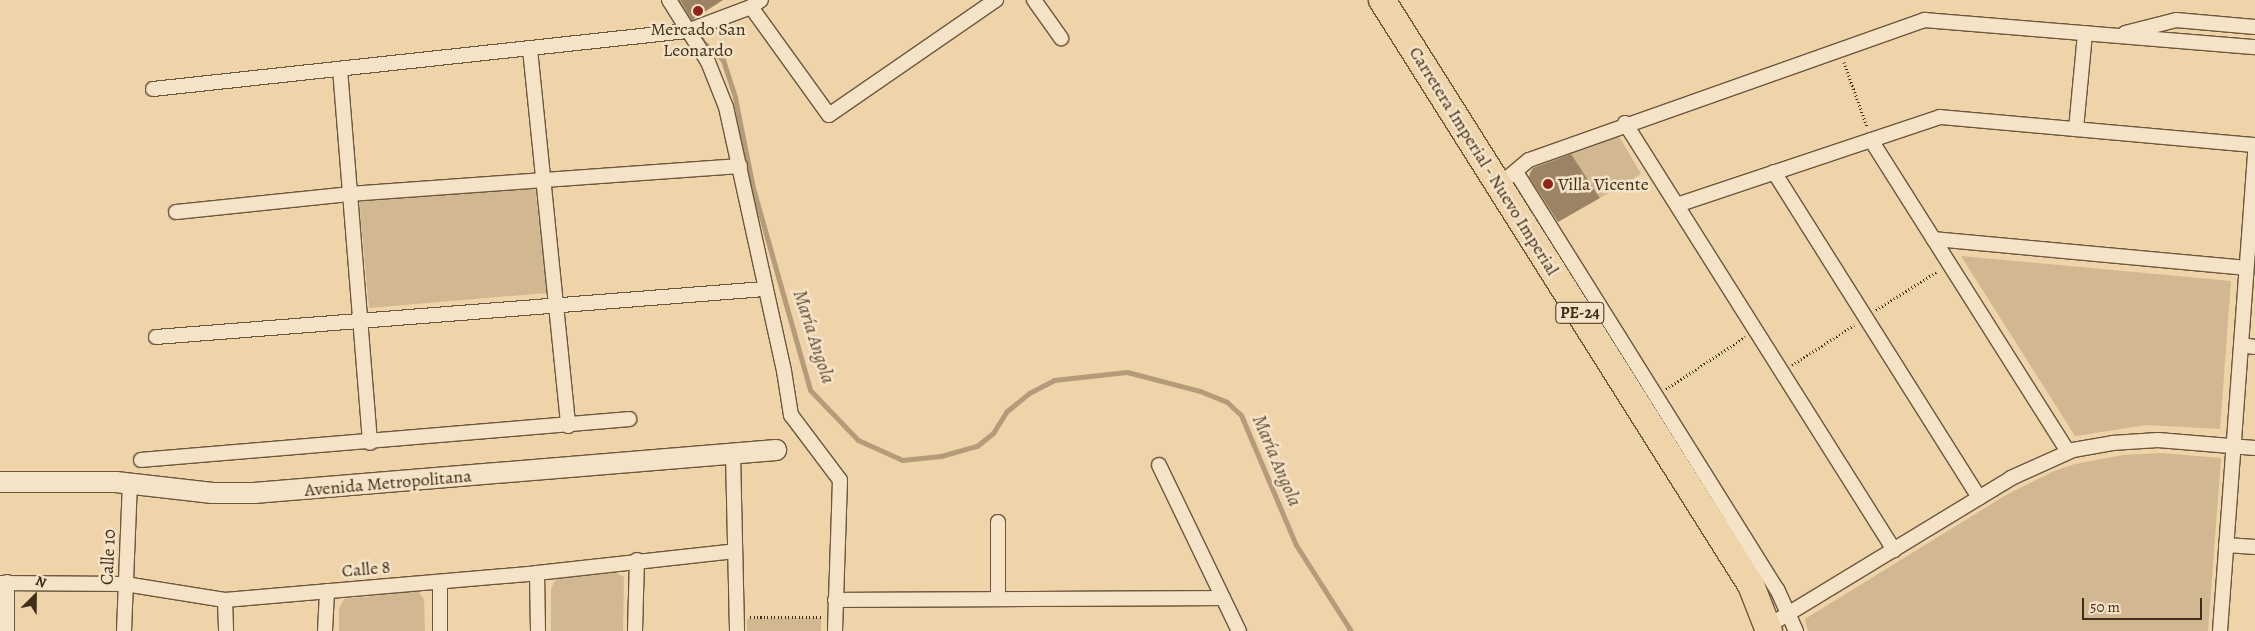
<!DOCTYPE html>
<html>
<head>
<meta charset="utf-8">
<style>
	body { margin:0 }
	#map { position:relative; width:2255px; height:631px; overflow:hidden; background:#efd4aa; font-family:Alegreya,serif }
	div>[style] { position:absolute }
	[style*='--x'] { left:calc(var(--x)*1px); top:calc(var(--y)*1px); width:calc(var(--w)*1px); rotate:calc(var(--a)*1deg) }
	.green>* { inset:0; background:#d1b891 }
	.stream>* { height:5px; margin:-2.5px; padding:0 2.5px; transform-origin:2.5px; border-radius:2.5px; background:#b49b79 }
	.building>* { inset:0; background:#9b8464 }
	.path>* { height:3px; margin-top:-1.5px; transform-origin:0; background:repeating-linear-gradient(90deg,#412d19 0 1px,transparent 0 3.5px) }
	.roads { filter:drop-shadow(1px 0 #6c573d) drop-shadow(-1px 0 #6c573d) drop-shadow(0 1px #6c573d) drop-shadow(0 -1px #6c573d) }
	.street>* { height:14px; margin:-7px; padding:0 7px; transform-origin:7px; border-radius:7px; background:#f5e3c8 }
	.secondary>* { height:20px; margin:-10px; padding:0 10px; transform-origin:10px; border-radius:10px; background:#f5e3c8 }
	.highway>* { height:26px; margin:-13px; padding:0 13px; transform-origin:13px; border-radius:13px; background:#efd4aa }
	.dots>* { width:14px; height:14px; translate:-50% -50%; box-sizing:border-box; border:2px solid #f5e3c8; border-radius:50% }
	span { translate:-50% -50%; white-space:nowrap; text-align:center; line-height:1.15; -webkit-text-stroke:5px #f5e3c8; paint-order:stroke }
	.shield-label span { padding:1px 4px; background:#f5e3c8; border:1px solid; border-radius:4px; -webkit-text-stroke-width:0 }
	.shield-label { font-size:16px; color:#412d19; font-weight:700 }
	.poi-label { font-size:18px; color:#412d19 }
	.left { translate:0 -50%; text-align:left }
	.street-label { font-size:18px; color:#412d19 }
	.water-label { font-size:19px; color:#5e4831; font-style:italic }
	.north { position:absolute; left:10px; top:571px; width:50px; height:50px; -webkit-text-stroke:4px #f5e3c8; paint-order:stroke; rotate:23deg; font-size:14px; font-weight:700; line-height:20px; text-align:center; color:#412d19 }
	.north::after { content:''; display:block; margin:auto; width:18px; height:22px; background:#412d19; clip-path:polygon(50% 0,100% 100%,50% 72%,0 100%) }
	.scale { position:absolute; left:2082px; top:598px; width:120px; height:22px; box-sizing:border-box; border:2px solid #412d19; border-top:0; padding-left:6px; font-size:15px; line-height:18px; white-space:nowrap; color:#412d19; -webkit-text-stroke:4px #f5e3c8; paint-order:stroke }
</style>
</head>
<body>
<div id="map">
	<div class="green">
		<i style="clip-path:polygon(1619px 136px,1641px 174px,1600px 198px,1570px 153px)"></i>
		<i style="clip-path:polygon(535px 185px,547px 293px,369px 308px,359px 200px)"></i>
		<i style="clip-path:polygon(1961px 256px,2231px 281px,2220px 429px,2147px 425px,2075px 436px)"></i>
		<i style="clip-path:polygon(2161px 453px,2221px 458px,2208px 631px,1808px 631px,1805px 619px,2006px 495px,2054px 471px,2075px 464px,2123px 455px)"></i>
		<i style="clip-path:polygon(615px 572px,624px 577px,623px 631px,551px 631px,551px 589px,556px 578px)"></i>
		<i style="clip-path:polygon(418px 591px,424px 599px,425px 631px,339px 631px,339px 609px,344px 599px)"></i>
		<i style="clip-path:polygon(821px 618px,821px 631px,747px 631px,747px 619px)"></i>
	</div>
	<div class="stream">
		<i style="--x:680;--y:0;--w:48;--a:61.3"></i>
		<i style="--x:703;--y:42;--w:27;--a:42"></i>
		<i style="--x:723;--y:60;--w:40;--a:72"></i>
		<i style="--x:735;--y:98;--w:92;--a:78.7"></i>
		<i style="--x:753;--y:188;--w:210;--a:74.2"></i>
		<i style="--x:810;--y:390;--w:69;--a:46.2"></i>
		<i style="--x:858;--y:440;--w:48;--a:24.4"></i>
		<i style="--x:902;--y:460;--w:39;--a:-6"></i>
		<i style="--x:941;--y:456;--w:37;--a:-16"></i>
		<i style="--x:977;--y:446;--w:21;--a:-39"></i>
		<i style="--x:993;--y:433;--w:26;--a:-58"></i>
		<i style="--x:1007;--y:411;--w:28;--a:-39"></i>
		<i style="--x:1029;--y:393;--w:28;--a:-27"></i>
		<i style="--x:1054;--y:380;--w:73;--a:-6.3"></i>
		<i style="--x:1127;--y:372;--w:75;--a:14.6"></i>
		<i style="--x:1200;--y:391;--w:29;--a:22"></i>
		<i style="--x:1227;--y:402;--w:19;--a:43"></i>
		<i style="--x:1241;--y:415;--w:141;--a:67.1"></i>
		<i style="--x:1296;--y:545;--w:102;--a:57.4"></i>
	</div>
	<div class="building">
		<i style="clip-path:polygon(681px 0,723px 0,692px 20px)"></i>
		<i style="clip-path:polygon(1571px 154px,1600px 198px,1558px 222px,1529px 177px,1530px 173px,1533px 168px)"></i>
	</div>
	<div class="path">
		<i style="--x:1844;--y:62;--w:69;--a:70.5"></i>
		<i style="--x:1876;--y:310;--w:73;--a:-32.2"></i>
		<i style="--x:1792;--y:365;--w:74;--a:-32.8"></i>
		<i style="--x:1666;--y:389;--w:95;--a:-33.4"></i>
		<i style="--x:750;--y:617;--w:72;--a:0"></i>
	</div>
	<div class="roads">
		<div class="street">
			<i style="--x:669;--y:0;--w:73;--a:57.8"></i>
			<i style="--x:708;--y:62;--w:48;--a:68.2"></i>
			<i style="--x:726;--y:107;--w:270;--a:77.6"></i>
			<i style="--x:784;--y:371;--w:45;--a:81"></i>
			<i style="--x:791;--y:415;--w:81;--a:53"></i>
			<i style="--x:840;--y:480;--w:151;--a:91.9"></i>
			<i style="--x:1034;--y:0;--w:47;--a:54.6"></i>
			<i style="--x:751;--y:7;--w:133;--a:54.2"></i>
			<i style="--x:829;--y:115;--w:203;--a:-34.6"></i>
			<i style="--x:2125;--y:33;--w:53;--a:-14.3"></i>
			<i style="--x:2176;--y:20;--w:79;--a:5.1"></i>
			<i style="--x:530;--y:49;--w:379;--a:84.2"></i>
			<i style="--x:340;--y:69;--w:375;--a:85.4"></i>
			<i style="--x:153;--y:89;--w:537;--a:-6.2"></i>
			<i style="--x:687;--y:31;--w:68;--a:-20.6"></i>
			<i style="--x:751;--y:7;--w:12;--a:-35"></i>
			<i style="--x:1625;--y:123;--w:505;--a:57.79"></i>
			<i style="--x:2076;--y:129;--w:96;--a:-84.6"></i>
			<i style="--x:1871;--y:140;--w:369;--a:57.7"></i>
			<i style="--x:1516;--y:172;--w:492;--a:58"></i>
			<i style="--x:1777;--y:589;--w:46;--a:65.7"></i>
			<i style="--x:1774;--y:172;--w:385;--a:57.8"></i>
			<i style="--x:1499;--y:185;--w:39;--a:-40"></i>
			<i style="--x:1529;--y:160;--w:420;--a:-19.5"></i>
			<i style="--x:1925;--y:20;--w:331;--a:4.7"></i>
			<i style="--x:1677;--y:205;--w:277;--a:-18.5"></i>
			<i style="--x:1940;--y:117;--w:316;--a:5.1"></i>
			<i style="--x:176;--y:212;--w:174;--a:-5.9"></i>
			<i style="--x:349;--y:194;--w:392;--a:-4.1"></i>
			<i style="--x:1934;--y:239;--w:313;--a:5.3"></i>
			<i style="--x:156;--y:337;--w:611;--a:-4.51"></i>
			<i style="--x:2241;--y:345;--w:14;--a:8"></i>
			<i style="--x:733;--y:454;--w:177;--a:88.7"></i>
			<i style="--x:141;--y:460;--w:490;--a:-4.8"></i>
			<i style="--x:1159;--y:465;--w:184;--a:64.3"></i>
			<i style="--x:998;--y:522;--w:77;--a:90"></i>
			<i style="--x:2226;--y:545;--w:29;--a:4"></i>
			<i style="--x:537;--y:573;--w:58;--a:89"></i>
			<i style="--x:0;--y:583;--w:125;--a:0.5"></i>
			<i style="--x:125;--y:584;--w:101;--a:9.1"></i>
			<i style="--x:225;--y:600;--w:313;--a:-4.9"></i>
			<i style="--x:537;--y:573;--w:199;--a:-6.3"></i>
			<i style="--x:225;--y:600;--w:31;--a:88"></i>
			<i style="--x:835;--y:600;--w:388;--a:-0.3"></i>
			<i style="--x:1768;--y:626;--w:285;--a:-31.3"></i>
			<i style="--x:2011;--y:478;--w:68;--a:-24.3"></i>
			<i style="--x:2073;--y:450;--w:40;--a:-10"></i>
			<i style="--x:2112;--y:443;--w:46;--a:-3.7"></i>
			<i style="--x:2158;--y:440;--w:97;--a:4.7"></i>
			<i style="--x:7;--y:631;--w:49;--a:-90"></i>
			<i style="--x:124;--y:631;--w:147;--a:-87.7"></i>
			<i style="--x:325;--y:631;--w:40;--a:-87.1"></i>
			<i style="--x:440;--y:631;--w:49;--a:-90"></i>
			<i style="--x:635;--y:631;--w:71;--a:-88.4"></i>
			<i style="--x:2220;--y:631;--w:483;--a:-85.8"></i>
		</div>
		<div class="secondary">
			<i style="--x:0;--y:482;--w:116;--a:0"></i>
			<i style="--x:116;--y:482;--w:97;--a:6.5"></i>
			<i style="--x:212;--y:493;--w:42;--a:0"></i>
			<i style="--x:254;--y:493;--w:524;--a:-4.71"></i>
		</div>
		<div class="highway">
			<i style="--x:1382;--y:0;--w:692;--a:57.76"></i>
			<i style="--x:1751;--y:585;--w:49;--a:68.6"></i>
		</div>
	</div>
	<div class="dots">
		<i style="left:698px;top:11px;background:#8f2418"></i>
		<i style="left:1548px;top:184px;background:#8f2418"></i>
	</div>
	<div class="shield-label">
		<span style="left:1580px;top:313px">PE-24</span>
	</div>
	<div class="poi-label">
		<span style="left:698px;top:40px">Mercado San<br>Leonardo</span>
		<span class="left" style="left:1558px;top:184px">Villa Vicente</span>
	</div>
	<div class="street-label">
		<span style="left:1484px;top:161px;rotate:58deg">Carretera Imperial - Nuevo Imperial</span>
		<span style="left:388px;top:483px;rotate:-5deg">Avenida Metropolitana</span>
		<span style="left:108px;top:557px;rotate:-87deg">Calle 10</span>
		<span style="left:366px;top:569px;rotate:-5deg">Calle 8</span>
	</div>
	<div class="water-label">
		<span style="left:813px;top:337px;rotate:72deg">María Angola</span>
		<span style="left:1276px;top:461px;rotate:67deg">María Angola</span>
	</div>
	<div class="north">N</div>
	<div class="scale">50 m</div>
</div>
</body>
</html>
